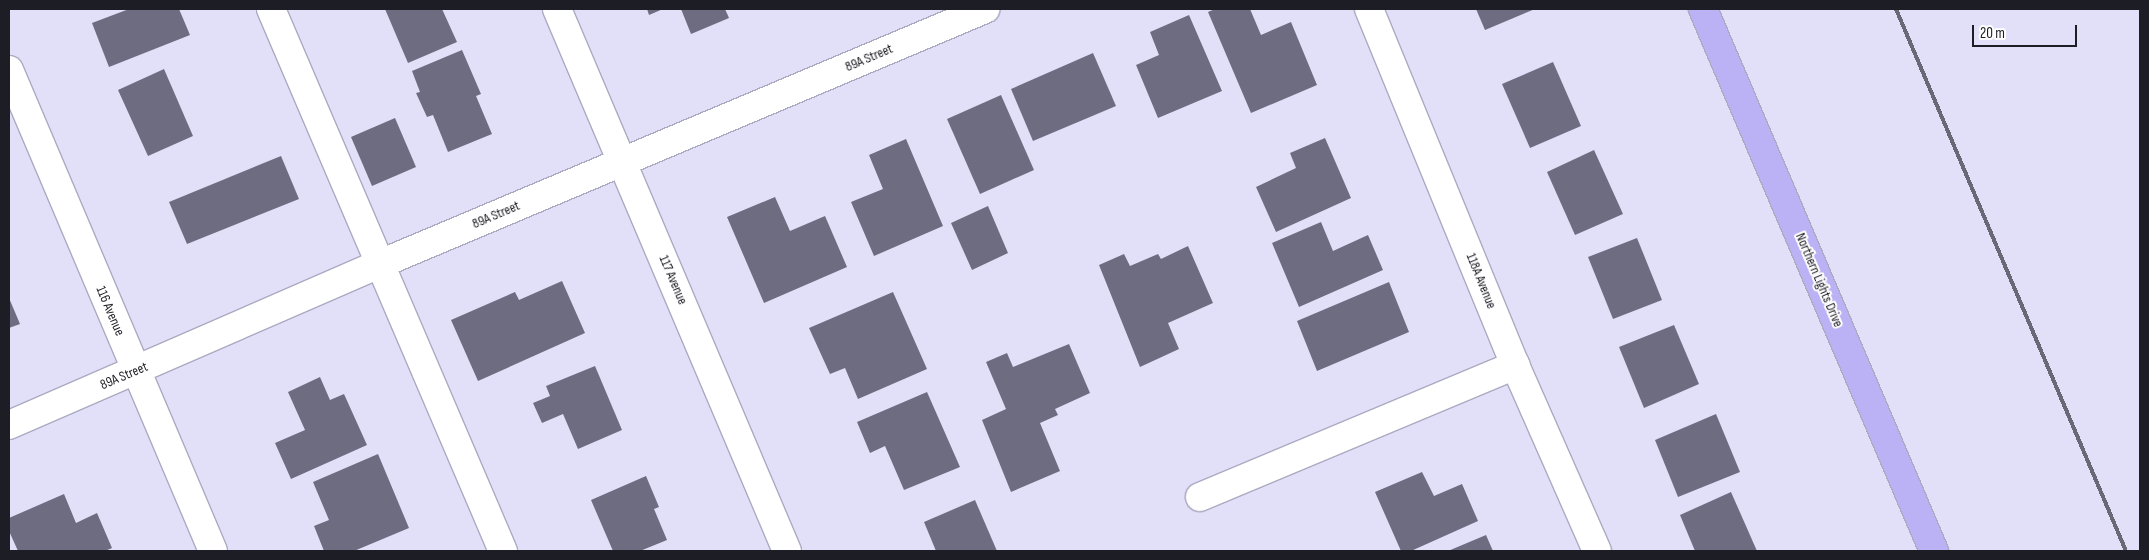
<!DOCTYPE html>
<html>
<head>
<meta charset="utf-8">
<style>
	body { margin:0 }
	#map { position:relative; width:2149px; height:560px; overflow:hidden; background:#e1e0f8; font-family:"Sofia Sans Condensed",sans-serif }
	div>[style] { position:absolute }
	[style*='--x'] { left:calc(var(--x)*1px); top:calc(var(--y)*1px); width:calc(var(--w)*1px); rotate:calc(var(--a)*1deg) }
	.building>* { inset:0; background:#6d6c81 }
	.roads { filter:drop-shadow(1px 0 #abaac1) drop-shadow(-1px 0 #abaac1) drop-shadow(0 1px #abaac1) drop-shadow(0 -1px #abaac1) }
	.minor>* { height:28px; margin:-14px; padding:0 14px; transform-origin:14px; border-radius:14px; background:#fff }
	.major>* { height:28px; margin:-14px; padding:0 14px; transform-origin:14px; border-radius:14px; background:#bbb1f5 }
	.rail>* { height:4px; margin:-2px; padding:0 2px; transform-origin:2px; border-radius:2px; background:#686876 }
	span { translate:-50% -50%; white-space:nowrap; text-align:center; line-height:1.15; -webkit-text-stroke:4px #fff; paint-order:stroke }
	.street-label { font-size:14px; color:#1d1d25 }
	.frame { position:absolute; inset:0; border:10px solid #1d1d25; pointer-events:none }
	.scale { position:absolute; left:1972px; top:25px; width:105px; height:22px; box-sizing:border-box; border:2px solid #1d1d25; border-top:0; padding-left:6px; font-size:15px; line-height:18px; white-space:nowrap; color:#1d1d25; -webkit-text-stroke:4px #fff; paint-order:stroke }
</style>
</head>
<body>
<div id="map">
	<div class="building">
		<i style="clip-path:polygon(129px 9px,179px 9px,190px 35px,109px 67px,92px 23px)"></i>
		<i style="clip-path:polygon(385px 9px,442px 9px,457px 42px,408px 63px)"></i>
		<i style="clip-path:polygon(647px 9px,663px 9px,649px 15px)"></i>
		<i style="clip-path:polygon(681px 9px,725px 9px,729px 18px,691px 34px)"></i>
		<i style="clip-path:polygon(1215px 9px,1250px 9px,1261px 35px,1291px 22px,1317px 85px,1251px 113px,1208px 12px)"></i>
		<i style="clip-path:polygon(1476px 9px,1535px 9px,1485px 30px)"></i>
		<i style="clip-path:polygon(1189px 15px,1222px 91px,1158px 118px,1136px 65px,1159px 55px,1150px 32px)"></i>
		<i style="clip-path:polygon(462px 50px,481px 94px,476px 96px,492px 134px,448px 152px,433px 115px,427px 117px,416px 93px,420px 92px,412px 71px)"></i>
		<i style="clip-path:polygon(1093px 53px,1116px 106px,1033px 141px,1011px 89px)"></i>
		<i style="clip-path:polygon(1553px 62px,1581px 126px,1530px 148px,1502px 84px)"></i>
		<i style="clip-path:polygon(164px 69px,193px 136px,148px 156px,118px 90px)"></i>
		<i style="clip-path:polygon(1001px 95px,1034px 170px,980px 194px,947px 119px)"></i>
		<i style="clip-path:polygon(395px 118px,416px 167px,372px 186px,351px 137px)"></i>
		<i style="clip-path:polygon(1325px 138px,1351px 198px,1276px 232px,1256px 187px,1296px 168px,1290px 153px)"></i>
		<i style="clip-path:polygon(906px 139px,943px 226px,874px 256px,851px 202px,883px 189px,869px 155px)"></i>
		<i style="clip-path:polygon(1594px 150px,1623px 214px,1575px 235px,1547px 172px)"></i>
		<i style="clip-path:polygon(281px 156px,299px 199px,187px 244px,169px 202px)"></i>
		<i style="clip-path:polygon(775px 197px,790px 231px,825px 216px,847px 267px,764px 303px,727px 217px)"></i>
		<i style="clip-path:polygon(988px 206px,1008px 253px,972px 270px,951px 223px)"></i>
		<i style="clip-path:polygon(1321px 222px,1333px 251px,1368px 235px,1383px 270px,1299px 307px,1272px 243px)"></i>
		<i style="clip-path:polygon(1637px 238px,1662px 300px,1613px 319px,1588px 257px)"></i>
		<i style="clip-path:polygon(1188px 246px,1213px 303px,1168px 323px,1179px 349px,1140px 367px,1099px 265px,1124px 254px,1130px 266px,1158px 254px,1161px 259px)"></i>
		<i style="clip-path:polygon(562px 281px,585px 333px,478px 381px,451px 320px,515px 292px,519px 300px)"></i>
		<i style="clip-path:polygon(1389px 282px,1409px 332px,1317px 371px,1297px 321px)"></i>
		<i style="clip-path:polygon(893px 292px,927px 369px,858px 399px,845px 368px,830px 374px,809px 328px)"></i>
		<i style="clip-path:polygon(9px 298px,20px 324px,9px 328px)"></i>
		<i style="clip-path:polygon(1674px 325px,1699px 384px,1644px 408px,1619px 347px)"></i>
		<i style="clip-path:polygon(1069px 344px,1090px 393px,1055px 409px,1058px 415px,1040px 423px,1060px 471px,1011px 492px,982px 420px,1006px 409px,986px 362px,1007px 353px,1013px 367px)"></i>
		<i style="clip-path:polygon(595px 366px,622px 430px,578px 449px,563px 414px,542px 423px,533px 403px,550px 396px,546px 386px)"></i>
		<i style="clip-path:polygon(320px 377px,330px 400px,344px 394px,367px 445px,291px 479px,275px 443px,305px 430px,288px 392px)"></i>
		<i style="clip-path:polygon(927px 392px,960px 467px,904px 490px,885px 446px,870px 453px,857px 422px)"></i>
		<i style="clip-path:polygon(1716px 414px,1740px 472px,1678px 497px,1655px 440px)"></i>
		<i style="clip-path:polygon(378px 454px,409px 528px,354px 551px,324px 551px,314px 526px,329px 520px,313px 482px)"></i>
		<i style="clip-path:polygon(1422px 472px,1434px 496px,1462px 484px,1478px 521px,1411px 551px,1401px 551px,1375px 492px)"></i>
		<i style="clip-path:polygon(646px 476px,659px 507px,654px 509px,667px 540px,640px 551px,613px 551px,591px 500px)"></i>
		<i style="clip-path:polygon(1731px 492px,1757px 551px,1695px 551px,1680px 515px)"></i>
		<i style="clip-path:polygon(64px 494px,76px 523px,97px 513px,112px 548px,105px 551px,18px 551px,9px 531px,9px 518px)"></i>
		<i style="clip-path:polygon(975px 500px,997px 551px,936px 551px,924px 522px)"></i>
		<i style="clip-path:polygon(1486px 535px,1493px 551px,1448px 551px)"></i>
	</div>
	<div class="roads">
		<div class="minor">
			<i style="--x:271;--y:9;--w:590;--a:66.83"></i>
			<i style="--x:557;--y:9;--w:589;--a:67.01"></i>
			<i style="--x:1369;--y:9;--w:385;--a:67.7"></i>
			<i style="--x:1515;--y:365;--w:203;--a:66.2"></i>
			<i style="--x:9;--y:70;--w:522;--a:67.02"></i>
			<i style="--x:9;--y:425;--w:404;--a:-23.5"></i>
			<i style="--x:380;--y:264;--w:657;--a:-22.85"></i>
			<i style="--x:1200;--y:497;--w:342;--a:-22.7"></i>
		</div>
		<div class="major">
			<i style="--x:1703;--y:9;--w:589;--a:66.92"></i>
		</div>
	</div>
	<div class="rail">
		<i style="--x:1896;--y:9;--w:589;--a:67.01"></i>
	</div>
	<div class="street-label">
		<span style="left:869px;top:58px;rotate:-23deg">89A Street</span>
		<span style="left:496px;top:215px;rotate:-23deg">89A Street</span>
		<span style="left:673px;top:280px;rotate:67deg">117 Avenue</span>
		<span style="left:1819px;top:280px;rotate:67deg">Northern Lights Drive</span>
		<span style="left:1481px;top:281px;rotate:68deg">118A Avenue</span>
		<span style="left:110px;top:311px;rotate:67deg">116 Avenue</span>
		<span style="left:124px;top:376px;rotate:-23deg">89A Street</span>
	</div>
	<div class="frame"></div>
	<div class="scale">20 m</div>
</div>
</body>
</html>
